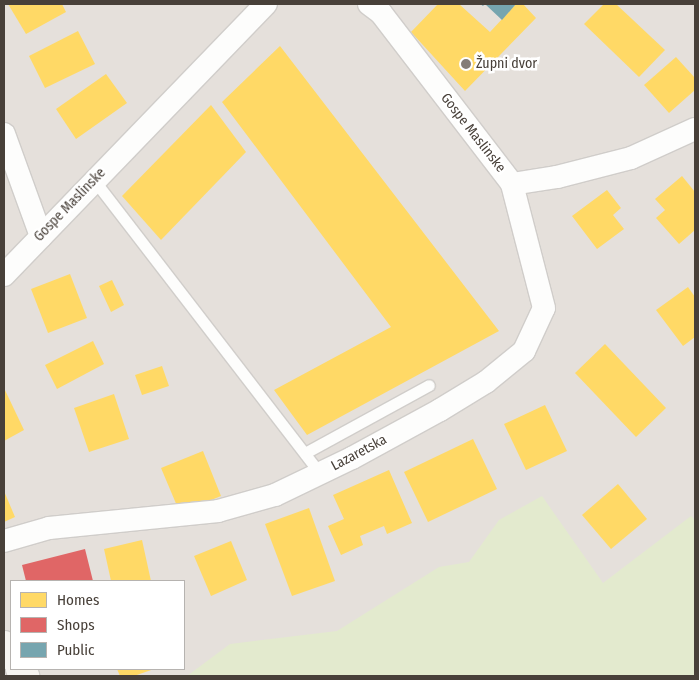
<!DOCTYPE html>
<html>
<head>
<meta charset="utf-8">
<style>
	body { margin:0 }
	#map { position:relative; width:699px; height:680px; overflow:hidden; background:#f2efec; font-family:"Fira Sans Condensed",sans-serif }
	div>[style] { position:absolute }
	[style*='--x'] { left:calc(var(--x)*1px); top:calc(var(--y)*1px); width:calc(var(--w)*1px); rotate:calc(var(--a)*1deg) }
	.residential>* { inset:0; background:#e5e0db }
	.green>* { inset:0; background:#e3eace }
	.homes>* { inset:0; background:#ffd966 }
	.shops>* { inset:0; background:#e06666 }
	.public>* { inset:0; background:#76a5af }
	.roads { filter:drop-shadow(1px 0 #d0cdca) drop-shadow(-1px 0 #d0cdca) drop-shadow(0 1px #d0cdca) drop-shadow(0 -1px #d0cdca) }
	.lane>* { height:11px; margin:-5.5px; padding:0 5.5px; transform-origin:5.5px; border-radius:5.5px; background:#fdfdfc }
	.street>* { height:22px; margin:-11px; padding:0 11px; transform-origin:11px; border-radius:11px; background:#fdfdfc }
	.secondary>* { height:28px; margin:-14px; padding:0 14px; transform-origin:14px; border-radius:14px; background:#f7f4f0 }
	.dots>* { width:14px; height:14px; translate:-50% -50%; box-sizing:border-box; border:2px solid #fff; border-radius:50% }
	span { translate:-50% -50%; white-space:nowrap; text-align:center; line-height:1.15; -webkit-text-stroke:5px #fff; paint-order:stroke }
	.poi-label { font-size:14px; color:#484039 }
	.left { translate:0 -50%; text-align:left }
	.street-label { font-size:14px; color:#484039 }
	.frame { position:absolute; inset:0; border:5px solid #484039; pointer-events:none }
	.legend { position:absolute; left:10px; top:580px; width:175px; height:90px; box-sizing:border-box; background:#fff; border:1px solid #b6b3b0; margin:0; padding:6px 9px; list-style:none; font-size:15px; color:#484039 }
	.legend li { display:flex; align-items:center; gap:10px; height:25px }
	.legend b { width:25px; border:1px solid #b6b3b0 }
</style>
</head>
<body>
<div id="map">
	<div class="residential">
		<i style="clip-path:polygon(evenodd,4px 4px,695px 4px,695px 676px,4px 676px,4px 4px,11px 581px,184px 581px,184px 669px,11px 669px,11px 581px)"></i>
	</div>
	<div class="green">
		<i style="clip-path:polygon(542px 496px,603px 583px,691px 516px,695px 520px,695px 676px,187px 676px,230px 644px,337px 631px,439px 567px,469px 562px,499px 520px)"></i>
	</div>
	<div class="homes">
		<i style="clip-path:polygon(8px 4px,62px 4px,66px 12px,26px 34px)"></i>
		<i style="clip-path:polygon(438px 4px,459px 4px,490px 32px,516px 4px,523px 4px,536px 18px,465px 91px,411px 32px)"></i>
		<i style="clip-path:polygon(604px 4px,616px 4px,665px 50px,639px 77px,584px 24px)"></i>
		<i style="clip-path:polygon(78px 31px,95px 64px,45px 88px,29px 56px)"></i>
		<i style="clip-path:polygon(280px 46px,499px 331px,307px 435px,274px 390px,391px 327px,222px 102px)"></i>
		<i style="clip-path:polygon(676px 57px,695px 78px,695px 90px,669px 113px,644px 85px)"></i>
		<i style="clip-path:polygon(106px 74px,127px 103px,76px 139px,56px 109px)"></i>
		<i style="clip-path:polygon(211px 105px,246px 152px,161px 240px,122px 196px)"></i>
		<i style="clip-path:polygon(682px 176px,695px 192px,695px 230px,679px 244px,656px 218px,665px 210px,655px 199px)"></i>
		<i style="clip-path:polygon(607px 190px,621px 208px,613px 215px,624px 229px,597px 249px,572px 216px)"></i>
		<i style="clip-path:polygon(70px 274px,87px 318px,48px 333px,31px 289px)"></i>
		<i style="clip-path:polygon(112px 280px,124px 305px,111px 312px,99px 286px)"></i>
		<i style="clip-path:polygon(688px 287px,695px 297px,695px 337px,683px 346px,656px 310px)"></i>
		<i style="clip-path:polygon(93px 341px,104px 364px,57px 389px,45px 365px)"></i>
		<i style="clip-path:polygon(605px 344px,666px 408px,636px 437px,575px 373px)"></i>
		<i style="clip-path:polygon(162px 366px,169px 386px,142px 395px,135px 375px)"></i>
		<i style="clip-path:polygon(4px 388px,24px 430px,4px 441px)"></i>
		<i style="clip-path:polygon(114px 394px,129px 439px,89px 452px,74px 408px)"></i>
		<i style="clip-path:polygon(545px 405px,567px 451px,526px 470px,504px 424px)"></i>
		<i style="clip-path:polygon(473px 439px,497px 489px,428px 522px,404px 472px)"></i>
		<i style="clip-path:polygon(203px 451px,221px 496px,180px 513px,161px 468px)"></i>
		<i style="clip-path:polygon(389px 470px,412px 523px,387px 534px,384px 526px,360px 536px,363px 545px,341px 555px,328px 526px,344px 519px,333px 495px)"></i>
		<i style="clip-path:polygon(618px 484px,647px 519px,611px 549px,582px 515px)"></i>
		<i style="clip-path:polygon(4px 491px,15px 517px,4px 522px)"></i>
		<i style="clip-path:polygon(309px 508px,335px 581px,292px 596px,265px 524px)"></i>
		<i style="clip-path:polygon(142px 540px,151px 581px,111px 581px,104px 549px)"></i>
		<i style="clip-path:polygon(231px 541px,247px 580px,211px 596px,194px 556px)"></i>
		<i style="clip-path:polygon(117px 669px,154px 669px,134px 676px,120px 676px)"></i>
	</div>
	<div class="shops">
		<i style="clip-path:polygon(85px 549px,93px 581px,26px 581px,22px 565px)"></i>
	</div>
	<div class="public">
		<i style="clip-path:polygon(480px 4px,516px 4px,502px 20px,485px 4px,483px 6px)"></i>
	</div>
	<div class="roads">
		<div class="lane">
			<i style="--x:94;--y:180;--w:370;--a:52.4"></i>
			<i style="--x:305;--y:453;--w:141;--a:-28.7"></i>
		</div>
		<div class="street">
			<i style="--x:369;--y:4;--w:15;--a:37"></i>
			<i style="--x:381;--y:13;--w:215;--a:52.5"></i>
			<i style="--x:512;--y:184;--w:46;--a:-8.8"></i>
			<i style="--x:557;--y:177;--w:76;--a:-14.4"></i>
			<i style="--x:631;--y:158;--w:70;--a:-24.4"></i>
			<i style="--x:4;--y:134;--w:109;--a:70.1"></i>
			<i style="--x:4;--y:275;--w:377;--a:-46"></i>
			<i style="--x:4;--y:541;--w:47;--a:-16.1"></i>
			<i style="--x:49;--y:528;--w:170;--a:-5.7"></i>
			<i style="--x:218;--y:511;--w:59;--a:-15.7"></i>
			<i style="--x:275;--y:495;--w:85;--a:-25.7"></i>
			<i style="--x:352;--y:458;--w:100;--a:-28.6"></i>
			<i style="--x:440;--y:410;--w:54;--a:-31.3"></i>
			<i style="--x:486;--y:382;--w:49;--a:-39.2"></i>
			<i style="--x:524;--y:351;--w:47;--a:-65.1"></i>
			<i style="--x:544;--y:308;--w:128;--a:-104.5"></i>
		</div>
		<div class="secondary">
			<i style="--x:4;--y:645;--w:13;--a:58"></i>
			<i style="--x:20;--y:669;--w:9;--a:54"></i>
		</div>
	</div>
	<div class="dots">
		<i style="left:466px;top:64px;background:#847d78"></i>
	</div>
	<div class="poi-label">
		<span class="left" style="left:476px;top:64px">Župni dvor</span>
	</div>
	<div class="street-label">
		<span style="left:473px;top:133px;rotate:52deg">Gospe Maslinske</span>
		<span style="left:70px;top:205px;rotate:-46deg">Gospe Maslinske</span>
		<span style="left:359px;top:453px;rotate:-28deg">Lazaretska</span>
	</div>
	<div class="frame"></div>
	<ul class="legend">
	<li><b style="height:14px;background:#ffd966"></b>Homes</li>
	<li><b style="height:14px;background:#e06666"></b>Shops</li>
	<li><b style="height:14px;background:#76a5af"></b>Public</li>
	</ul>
</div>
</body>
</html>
